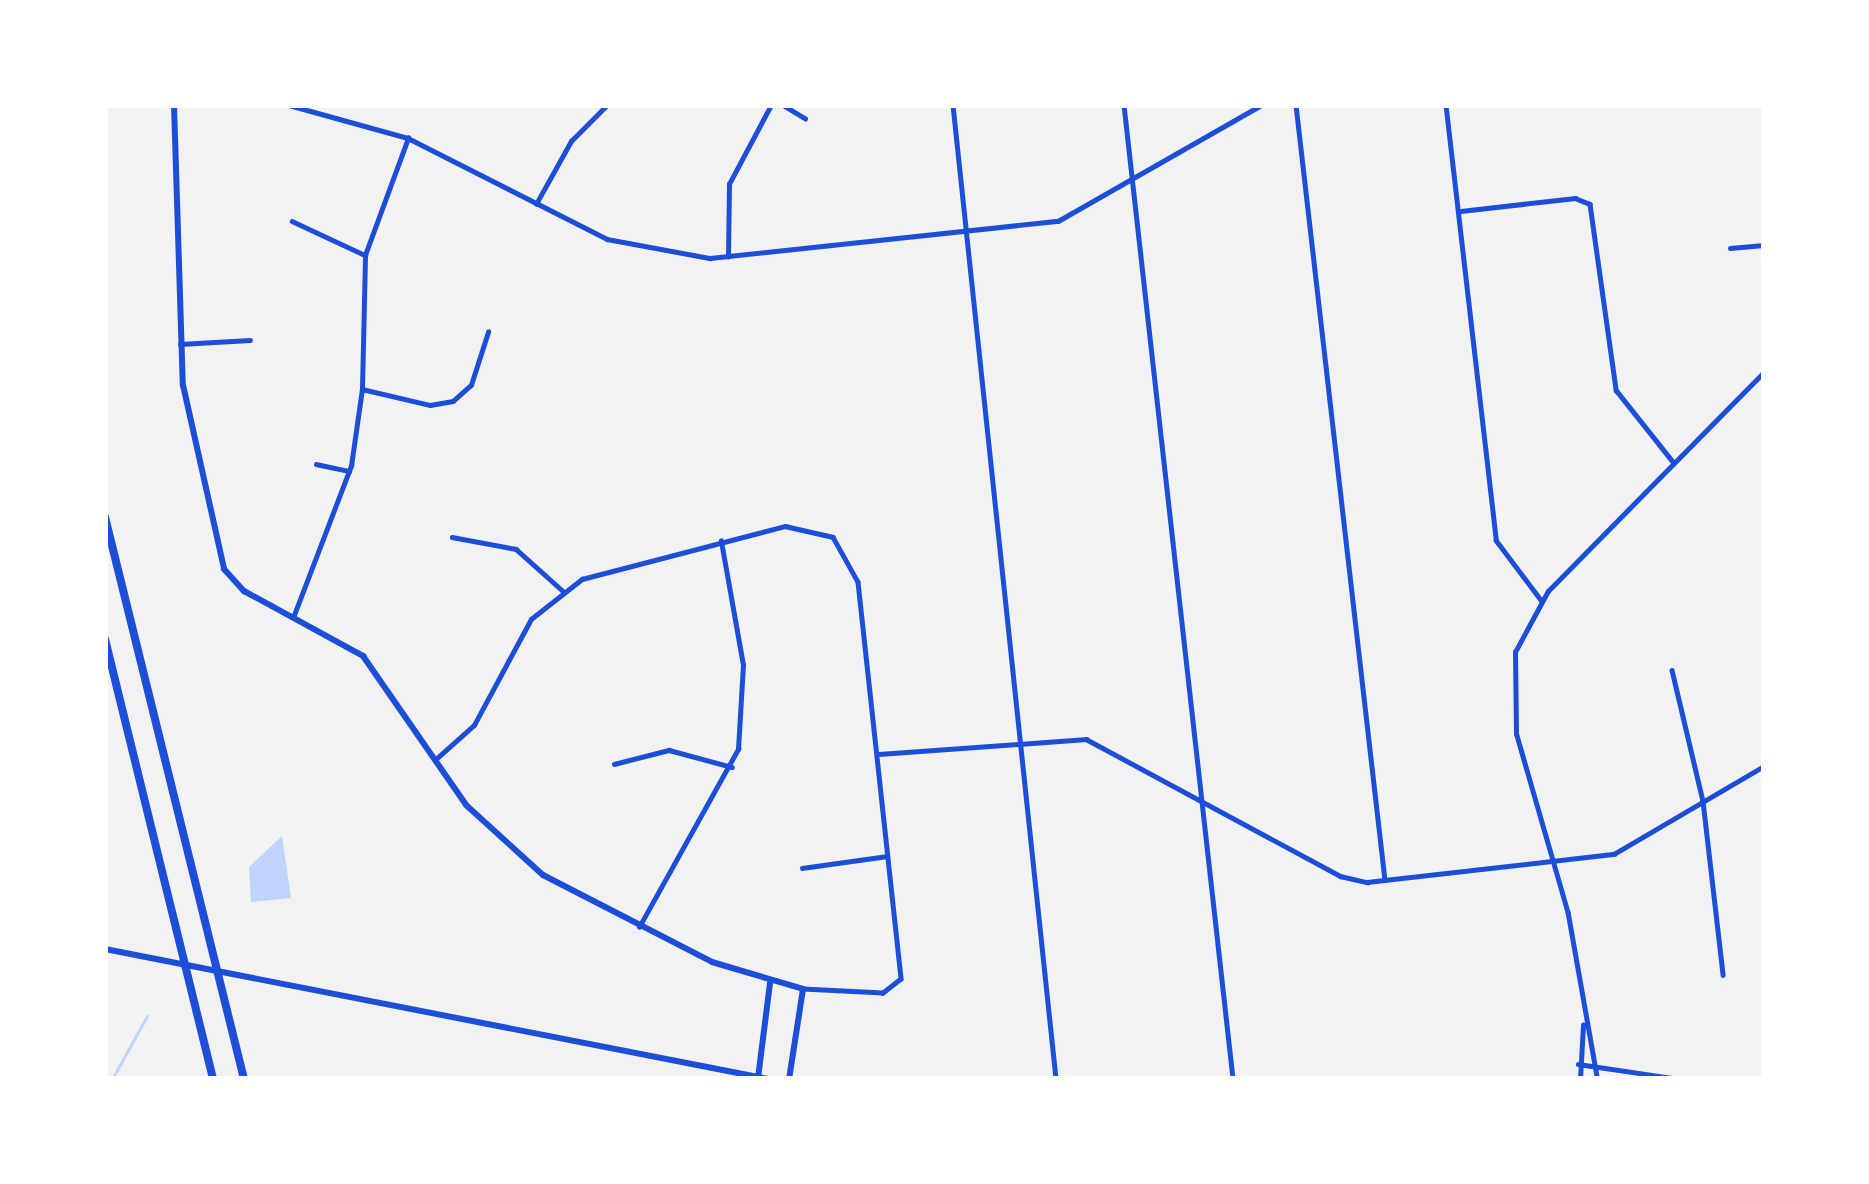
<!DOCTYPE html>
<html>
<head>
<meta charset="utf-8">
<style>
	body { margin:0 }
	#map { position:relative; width:1869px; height:1184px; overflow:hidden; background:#f2f2f2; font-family:"Fira Sans Condensed",sans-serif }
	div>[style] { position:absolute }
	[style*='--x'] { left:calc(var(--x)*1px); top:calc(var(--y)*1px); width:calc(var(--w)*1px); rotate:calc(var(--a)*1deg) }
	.water>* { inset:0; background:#bfd3fe }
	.stream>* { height:3px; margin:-1.5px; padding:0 1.5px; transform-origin:1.5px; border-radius:1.5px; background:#bfd3fe }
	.minor>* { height:4.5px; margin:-2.25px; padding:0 2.25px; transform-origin:2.25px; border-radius:2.25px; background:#1d4ed8 }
	.tertiary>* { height:6px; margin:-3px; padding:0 3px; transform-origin:3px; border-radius:3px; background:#1d4ed8 }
	.secondary>* { height:6px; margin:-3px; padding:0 3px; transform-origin:3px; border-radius:3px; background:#1d4ed8 }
	.motorway>* { height:8px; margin:-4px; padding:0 4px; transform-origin:4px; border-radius:4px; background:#1d4ed8 }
	span { translate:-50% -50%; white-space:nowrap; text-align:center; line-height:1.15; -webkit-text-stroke:9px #fff; paint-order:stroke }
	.frame { position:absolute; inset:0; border:108px solid #fff; pointer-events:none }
</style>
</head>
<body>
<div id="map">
	<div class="water">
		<i style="clip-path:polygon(282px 836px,291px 898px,251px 902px,249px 867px)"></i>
	</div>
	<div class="stream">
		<i style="--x:112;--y:1079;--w:72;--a:-60.9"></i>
	</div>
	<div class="minor">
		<i style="--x:289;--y:105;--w:123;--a:15.5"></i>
		<i style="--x:408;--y:138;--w:223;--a:26.9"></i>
		<i style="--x:607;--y:239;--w:105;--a:10.5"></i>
		<i style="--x:710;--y:258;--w:350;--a:-6.1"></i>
		<i style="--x:1058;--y:221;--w:234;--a:-29.7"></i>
		<i style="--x:783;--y:105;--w:26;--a:31"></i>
		<i style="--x:953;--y:105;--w:979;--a:83.96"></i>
		<i style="--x:1124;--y:105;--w:980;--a:83.61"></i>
		<i style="--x:1296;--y:105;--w:780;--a:83.45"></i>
		<i style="--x:1446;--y:105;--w:438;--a:83.4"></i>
		<i style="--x:1496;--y:540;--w:75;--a:53.1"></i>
		<i style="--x:536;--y:204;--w:72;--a:-60.9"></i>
		<i style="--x:571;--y:141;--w:51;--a:-45"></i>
		<i style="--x:1461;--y:211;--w:115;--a:-6.5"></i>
		<i style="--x:1575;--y:198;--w:16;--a:22"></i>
		<i style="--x:1590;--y:204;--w:188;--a:82"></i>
		<i style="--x:1616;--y:390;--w:93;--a:51.5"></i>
		<i style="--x:292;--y:221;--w:81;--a:25"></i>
		<i style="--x:1730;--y:248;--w:34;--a:-5"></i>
		<i style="--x:728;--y:257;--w:73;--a:-89.2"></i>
		<i style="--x:729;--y:184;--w:89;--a:-62"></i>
		<i style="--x:180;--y:344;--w:70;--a:-3.3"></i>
		<i style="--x:362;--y:389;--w:70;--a:13.2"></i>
		<i style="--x:430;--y:405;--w:23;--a:-10"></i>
		<i style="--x:453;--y:401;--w:24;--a:-42"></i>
		<i style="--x:471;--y:385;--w:56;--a:-72.2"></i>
		<i style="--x:316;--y:464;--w:34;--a:12"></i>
		<i style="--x:452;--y:537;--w:65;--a:10.6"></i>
		<i style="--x:516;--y:549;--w:63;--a:41.8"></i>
		<i style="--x:294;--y:615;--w:160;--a:-69.1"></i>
		<i style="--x:351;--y:466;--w:78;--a:-81.9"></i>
		<i style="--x:362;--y:389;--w:134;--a:-88.7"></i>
		<i style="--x:365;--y:255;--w:125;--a:-69.8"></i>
		<i style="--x:1672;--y:670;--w:135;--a:76.7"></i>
		<i style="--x:1703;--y:801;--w:175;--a:83.4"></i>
		<i style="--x:879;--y:754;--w:208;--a:-4.1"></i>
		<i style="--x:1086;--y:739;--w:289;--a:28.3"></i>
		<i style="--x:1340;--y:876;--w:28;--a:13"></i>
		<i style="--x:1367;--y:882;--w:249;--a:-6.5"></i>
		<i style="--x:1614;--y:854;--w:174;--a:-30.4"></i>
		<i style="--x:436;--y:759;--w:51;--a:-41.8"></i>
		<i style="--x:474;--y:725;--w:120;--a:-61.7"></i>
		<i style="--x:531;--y:619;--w:65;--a:-38.1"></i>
		<i style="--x:582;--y:579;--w:210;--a:-14.6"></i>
		<i style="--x:785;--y:526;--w:49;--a:12.9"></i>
		<i style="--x:833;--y:537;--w:51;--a:60.9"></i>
		<i style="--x:858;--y:582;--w:399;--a:83.8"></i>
		<i style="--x:901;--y:979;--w:23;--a:142"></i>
		<i style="--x:883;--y:993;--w:80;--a:-177.1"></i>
		<i style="--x:614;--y:764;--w:57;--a:-14.3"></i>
		<i style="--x:669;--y:750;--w:65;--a:15.1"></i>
		<i style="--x:802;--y:868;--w:86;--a:-8"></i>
		<i style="--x:639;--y:927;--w:204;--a:-60.9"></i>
		<i style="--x:738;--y:749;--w:84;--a:-86.6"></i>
		<i style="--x:743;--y:665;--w:126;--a:-100.1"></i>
		<i style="--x:1578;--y:1064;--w:103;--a:8.4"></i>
		<i style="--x:1580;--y:1079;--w:54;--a:-86.8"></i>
		<i style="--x:1597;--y:1079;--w:168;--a:-100"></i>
		<i style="--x:1568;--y:914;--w:187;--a:-106.1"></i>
		<i style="--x:1516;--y:734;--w:82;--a:-90.7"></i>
		<i style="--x:1515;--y:652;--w:69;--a:-61.6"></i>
		<i style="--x:1548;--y:591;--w:308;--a:-45.4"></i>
	</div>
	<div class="tertiary">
		<i style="--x:174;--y:105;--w:280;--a:88.2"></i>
		<i style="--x:183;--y:385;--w:189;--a:77.4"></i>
		<i style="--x:224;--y:569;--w:30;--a:48"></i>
		<i style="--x:244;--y:591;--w:136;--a:28.6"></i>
		<i style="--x:363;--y:656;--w:181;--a:55.3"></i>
		<i style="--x:466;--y:805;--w:104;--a:42.3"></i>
		<i style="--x:543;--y:875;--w:190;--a:27.2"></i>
		<i style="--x:712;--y:962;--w:95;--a:16.5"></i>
		<i style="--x:803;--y:989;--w:91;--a:98.8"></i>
		<i style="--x:758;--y:1078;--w:96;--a:-82.8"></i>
	</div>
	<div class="secondary">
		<i style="--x:105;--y:949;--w:676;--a:11.09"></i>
	</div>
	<div class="motorway">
		<i style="--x:105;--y:517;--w:579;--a:76.11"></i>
		<i style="--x:105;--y:639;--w:453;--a:76.2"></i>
	</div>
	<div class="frame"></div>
</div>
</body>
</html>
